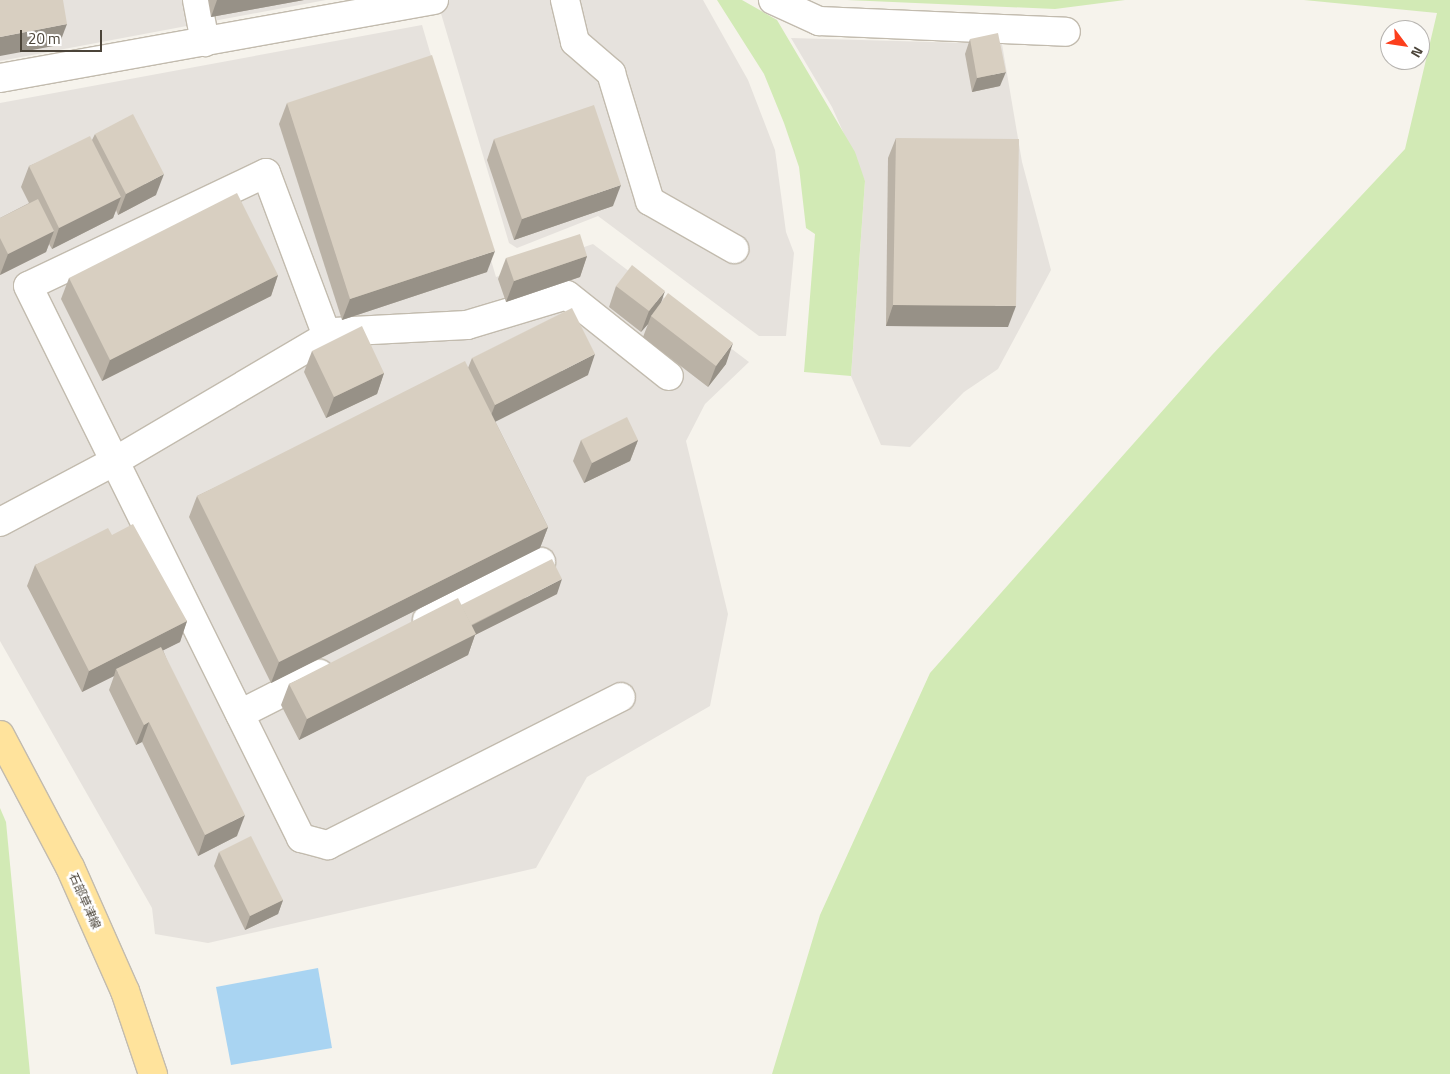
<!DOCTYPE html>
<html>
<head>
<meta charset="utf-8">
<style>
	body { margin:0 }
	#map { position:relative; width:1450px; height:1074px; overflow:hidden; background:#f6f3ec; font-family:"Titillium Web","Noto Sans JP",sans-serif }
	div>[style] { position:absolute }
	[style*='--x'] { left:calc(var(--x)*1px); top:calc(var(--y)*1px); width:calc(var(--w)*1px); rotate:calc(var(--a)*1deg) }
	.industrial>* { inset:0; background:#e6e2dd }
	.green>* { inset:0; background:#d2eab5 }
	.water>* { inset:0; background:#a9d4f2 }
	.roads { filter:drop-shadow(1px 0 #c2bbae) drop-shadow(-1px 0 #c2bbae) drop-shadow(0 1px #c2bbae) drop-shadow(0 -1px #c2bbae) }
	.minor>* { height:28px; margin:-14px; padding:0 14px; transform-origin:14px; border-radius:14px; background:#fff }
	.major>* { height:28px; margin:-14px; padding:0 14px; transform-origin:14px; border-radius:14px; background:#ffe39c }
	.wall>* { inset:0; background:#bab2a6 }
	.shaded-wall>* { inset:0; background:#979187 }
	.building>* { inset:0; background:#d8cfc1 }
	span { translate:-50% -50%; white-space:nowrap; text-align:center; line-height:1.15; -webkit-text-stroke:5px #fff; paint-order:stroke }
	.street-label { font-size:12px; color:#4b4439 }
	.north { position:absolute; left:1380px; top:20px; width:50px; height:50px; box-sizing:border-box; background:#fff; border:1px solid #b7b4b0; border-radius:50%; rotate:121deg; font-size:14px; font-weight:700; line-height:20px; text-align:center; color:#4b4439 }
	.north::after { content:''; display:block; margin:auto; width:18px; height:22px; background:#fc3f1d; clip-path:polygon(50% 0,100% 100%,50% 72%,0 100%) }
	.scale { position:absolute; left:20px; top:30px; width:82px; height:22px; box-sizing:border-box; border:2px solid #4b4439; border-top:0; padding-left:6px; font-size:15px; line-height:18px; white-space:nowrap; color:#4b4439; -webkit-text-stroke:4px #fff; paint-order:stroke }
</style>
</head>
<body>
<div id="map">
	<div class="industrial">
		<i style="clip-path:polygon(0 0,326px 0,0 61px)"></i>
		<i style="clip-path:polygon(437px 0,703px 0,748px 80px,775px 150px,786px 232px,794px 253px,786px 336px,759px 336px,598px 216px,517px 248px,509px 243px)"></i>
		<i style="clip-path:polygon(422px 25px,496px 277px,593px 244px,749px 362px,705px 404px,686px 441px,728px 614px,710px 706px,587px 777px,536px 868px,208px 943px,155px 934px,152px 908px,0 641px,0 103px)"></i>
		<i style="clip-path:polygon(791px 38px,1002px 44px,1022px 162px,1051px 270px,998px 369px,964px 392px,910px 447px,881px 445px,851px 376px,865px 181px,832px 107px)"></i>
	</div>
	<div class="green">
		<i style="clip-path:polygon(717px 0,742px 0,777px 20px,855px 152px,865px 181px,851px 376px,804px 372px,815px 234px,806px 228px,799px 167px,784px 123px,764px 74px)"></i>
		<i style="clip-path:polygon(847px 0,1125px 0,1055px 9px)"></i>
		<i style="clip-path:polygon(1304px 0,1450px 0,1450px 1074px,772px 1074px,820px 915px,930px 673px,1212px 355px,1405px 149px,1437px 13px)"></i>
		<i style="clip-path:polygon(0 808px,6px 822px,30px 1074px,0 1074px)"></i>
	</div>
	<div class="water">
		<i style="clip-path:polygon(318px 968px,332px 1048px,231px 1065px,216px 987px)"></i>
	</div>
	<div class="roads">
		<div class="minor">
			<i style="--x:197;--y:0;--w:43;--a:79.2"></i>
			<i style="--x:565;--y:0;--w:43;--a:76.6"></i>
			<i style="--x:575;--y:42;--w:48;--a:40.7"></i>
			<i style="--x:611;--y:73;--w:134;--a:73.1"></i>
			<i style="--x:650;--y:201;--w:97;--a:29.7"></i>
			<i style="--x:773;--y:0;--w:51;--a:24.5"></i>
			<i style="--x:819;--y:21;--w:247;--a:2.5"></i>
			<i style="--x:0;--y:78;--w:441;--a:-10.2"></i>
			<i style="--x:327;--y:336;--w:174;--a:-110.5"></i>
			<i style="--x:266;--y:173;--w:263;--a:154.6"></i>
			<i style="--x:28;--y:286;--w:616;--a:63.68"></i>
			<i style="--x:301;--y:838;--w:28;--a:15"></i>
			<i style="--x:328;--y:845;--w:328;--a:-26.8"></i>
			<i style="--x:0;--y:522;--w:130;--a:-27.9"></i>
			<i style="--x:115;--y:461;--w:254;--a:-30.5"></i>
			<i style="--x:334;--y:332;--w:133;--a:-3"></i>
			<i style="--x:467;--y:325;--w:104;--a:-16.7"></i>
			<i style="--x:567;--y:295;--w:130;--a:38.5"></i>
			<i style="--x:427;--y:620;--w:128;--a:-27"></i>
			<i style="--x:240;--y:714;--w:89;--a:-26.9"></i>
		</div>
		<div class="major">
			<i style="--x:0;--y:735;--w:149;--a:62.1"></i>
			<i style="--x:70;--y:867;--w:136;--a:66.1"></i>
			<i style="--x:125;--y:991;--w:88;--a:71.4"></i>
		</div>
	</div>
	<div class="wall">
		<i style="clip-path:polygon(208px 0,304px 0,211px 17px)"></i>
		<i style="clip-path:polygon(970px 39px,1000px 86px,972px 92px,965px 54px)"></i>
		<i style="clip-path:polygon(287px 103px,487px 272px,342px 320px,279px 124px)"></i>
		<i style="clip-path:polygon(95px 134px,156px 195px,118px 215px,116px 210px,113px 218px,52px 249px,49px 244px,46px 252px,0 275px,0 218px,29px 203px,21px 187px,29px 166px,92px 140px)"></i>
		<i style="clip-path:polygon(896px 138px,1008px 327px,886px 326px,888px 158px)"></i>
		<i style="clip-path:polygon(494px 139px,613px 206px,514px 240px,487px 160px)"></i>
		<i style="clip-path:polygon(587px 256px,580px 277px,506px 302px,498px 279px,506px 258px)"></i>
		<i style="clip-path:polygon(278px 275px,271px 296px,102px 381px,61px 299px,69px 278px)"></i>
		<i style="clip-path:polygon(616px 286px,660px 304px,726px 364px,708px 387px,643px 337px,648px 324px,641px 332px,609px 307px)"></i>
		<i style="clip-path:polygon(312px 351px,384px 373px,377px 394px,326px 418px,304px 372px)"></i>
		<i style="clip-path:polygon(472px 358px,588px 375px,495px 421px,548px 527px,540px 548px,271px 683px,189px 517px,197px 496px,468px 368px)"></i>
		<i style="clip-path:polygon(581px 440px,638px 440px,630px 461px,584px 483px,573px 461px)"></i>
		<i style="clip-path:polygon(112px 535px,187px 621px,180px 642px,163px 650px,237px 836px,198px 856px,142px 742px,136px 745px,109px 690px,114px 676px,82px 692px,27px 586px,35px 565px)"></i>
		<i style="clip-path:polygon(557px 594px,475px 635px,468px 655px,299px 740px,281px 705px,289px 684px,461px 605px)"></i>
		<i style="clip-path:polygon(219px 852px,283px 900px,278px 914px,245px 930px,214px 866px)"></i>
	</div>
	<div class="shaded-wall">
		<i style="clip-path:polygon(217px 0,304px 0,211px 17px)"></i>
		<i style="clip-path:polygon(67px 24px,59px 45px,0 56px,0 37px)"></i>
		<i style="clip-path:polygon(1006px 72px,1000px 86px,972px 92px,977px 78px)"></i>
		<i style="clip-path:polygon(164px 174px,156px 195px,118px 215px,126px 194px)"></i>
		<i style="clip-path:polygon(621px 185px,613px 206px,514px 240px,522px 219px)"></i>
		<i style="clip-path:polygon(121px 197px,113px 218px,52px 249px,59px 228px)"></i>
		<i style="clip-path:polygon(54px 231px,46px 252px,0 275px,8px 254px)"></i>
		<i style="clip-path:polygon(495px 251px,487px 272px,342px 320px,350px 299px)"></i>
		<i style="clip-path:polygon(587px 256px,580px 277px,506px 302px,514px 281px)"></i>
		<i style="clip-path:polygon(278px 275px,271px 296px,102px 381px,110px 360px)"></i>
		<i style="clip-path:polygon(665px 291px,658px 312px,651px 316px,648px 324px,641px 332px,649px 311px)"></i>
		<i style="clip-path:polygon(893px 305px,1016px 306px,1008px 327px,886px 326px)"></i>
		<i style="clip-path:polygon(733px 343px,726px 364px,708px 387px,716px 366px)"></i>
		<i style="clip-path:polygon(595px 354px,588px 375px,487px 426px,495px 405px)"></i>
		<i style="clip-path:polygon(384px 373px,377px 394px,326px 418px,334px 397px)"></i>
		<i style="clip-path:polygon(638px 440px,630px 461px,584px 483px,592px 463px)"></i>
		<i style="clip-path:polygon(548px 527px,540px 548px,271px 683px,279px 662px)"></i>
		<i style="clip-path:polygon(562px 579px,557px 594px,475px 635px,468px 655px,299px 740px,307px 719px,469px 627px)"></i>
		<i style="clip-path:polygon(187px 621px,180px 642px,118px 673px,116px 669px,114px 676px,82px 692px,89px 671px)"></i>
		<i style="clip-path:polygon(149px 722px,142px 742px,136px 745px,144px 725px)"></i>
		<i style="clip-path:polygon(245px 815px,237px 836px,198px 856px,205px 835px)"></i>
		<i style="clip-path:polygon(283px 900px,278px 914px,245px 930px,250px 916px)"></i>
	</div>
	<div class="building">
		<i style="clip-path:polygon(0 0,63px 0,67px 24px,0 37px)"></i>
		<i style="clip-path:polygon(998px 33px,1006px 72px,977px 78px,970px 39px)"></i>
		<i style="clip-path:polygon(432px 55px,495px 251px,350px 299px,287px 103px)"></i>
		<i style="clip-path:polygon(594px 105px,621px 185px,522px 219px,494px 139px)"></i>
		<i style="clip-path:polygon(133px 114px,164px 174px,126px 194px,95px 134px)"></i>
		<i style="clip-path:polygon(90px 136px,121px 197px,59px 228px,29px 166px)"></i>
		<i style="clip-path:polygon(896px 138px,1019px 139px,1016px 306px,893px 305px)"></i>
		<i style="clip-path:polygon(237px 193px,278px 275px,110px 360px,69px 278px)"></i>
		<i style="clip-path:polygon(38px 199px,54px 231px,8px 254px,0 238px,0 218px)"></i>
		<i style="clip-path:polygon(580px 234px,587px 256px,514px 281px,506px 258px)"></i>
		<i style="clip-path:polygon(632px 265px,665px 291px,649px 311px,616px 286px)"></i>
		<i style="clip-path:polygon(668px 293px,733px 343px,716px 366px,651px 316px)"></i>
		<i style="clip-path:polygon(572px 308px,595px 354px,495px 405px,472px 358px)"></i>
		<i style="clip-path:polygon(362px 326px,384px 373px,334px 397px,312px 351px)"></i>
		<i style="clip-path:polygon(465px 361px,548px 527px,279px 662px,197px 496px)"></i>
		<i style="clip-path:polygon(627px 417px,638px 440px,592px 463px,581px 440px)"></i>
		<i style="clip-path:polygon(133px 524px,187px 621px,89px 671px,35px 565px,108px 528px,112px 535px)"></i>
		<i style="clip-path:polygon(552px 559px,562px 579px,471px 625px,461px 605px)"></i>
		<i style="clip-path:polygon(458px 598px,476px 634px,307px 719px,289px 684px)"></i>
		<i style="clip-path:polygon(161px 647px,245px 815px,205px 835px,149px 722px,144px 725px,116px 669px)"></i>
		<i style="clip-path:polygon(251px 836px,283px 900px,250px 916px,219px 852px)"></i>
	</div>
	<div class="street-label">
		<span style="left:85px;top:901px;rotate:66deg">石部草津線</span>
	</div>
	<div class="north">N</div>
	<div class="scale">20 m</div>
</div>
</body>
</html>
